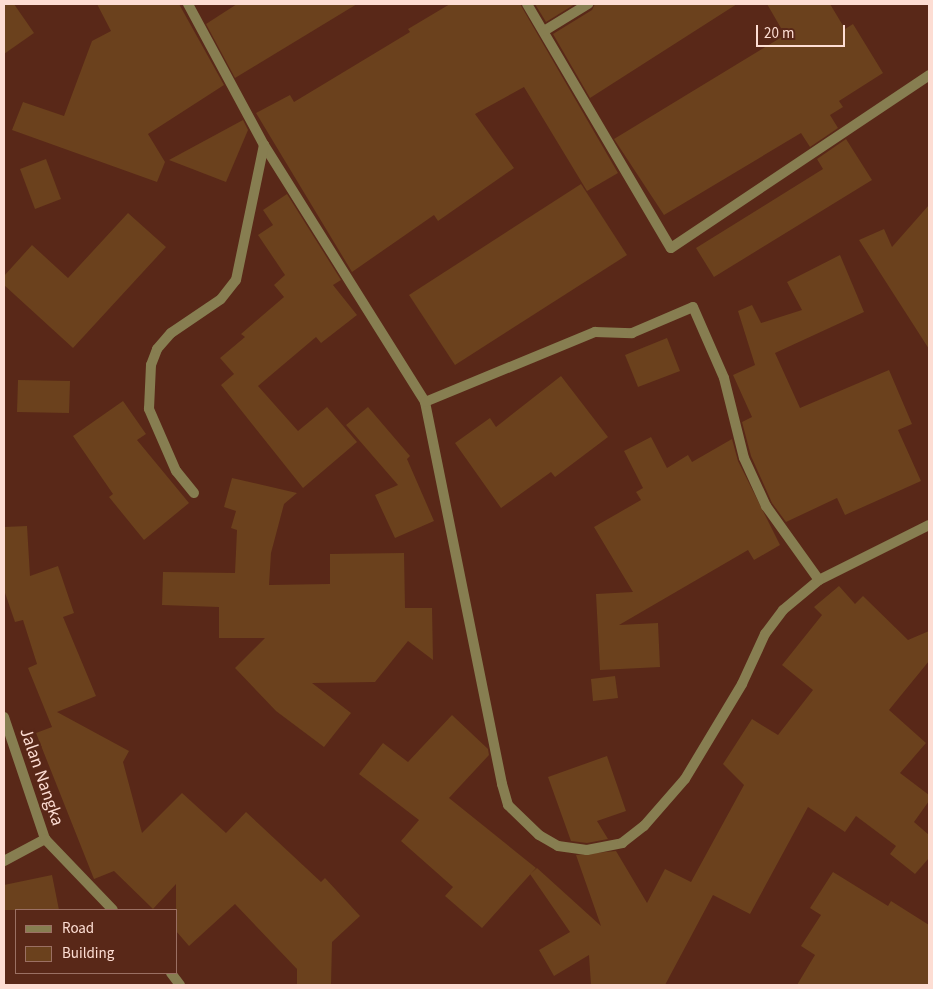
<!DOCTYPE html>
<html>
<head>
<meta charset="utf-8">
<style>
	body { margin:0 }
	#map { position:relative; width:933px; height:989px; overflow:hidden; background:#592818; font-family:"Source Sans 3",sans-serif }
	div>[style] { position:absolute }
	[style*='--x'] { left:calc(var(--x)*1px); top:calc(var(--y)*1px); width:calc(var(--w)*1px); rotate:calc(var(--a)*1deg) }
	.building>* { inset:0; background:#6b411d }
	.minor>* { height:10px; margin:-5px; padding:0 5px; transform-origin:5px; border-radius:5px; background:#877e51 }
	.tertiary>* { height:10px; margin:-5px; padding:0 5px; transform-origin:5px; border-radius:5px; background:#877e51 }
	span { translate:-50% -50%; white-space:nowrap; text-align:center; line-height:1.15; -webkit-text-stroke:4.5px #592818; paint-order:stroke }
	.street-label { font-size:18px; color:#fdddd3 }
	.frame { position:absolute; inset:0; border:5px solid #fdddd3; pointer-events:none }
	.legend { position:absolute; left:15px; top:909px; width:162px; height:65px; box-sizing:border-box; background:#592818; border:1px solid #9b7063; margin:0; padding:6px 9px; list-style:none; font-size:15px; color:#fdddd3 }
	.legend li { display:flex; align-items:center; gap:10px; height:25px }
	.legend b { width:25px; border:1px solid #9b7063 }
	.scale { position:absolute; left:756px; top:25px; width:89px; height:22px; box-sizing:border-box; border:2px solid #fdddd3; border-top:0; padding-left:6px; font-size:15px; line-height:18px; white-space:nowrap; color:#fdddd3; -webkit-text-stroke:4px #592818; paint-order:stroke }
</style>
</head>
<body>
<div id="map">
	<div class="building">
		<i style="clip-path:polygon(4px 4px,14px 4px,34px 33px,4px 54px)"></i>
		<i style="clip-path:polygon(97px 4px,179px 4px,224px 85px,148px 134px,165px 162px,157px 182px,12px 130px,23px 102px,64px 116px,92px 41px,111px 31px)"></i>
		<i style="clip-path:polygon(237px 4px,357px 4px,235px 78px,206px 24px)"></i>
		<i style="clip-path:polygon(450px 4px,520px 4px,618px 173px,587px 191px,524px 87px,475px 114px,514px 168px,438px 221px,434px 215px,352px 272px,256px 113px,290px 95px,294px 102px,410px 32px,408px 29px)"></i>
		<i style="clip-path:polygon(535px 4px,575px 4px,546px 22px)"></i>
		<i style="clip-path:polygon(595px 4px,737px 4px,590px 98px,553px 34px,592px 10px)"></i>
		<i style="clip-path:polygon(767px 4px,830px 4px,845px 29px,853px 24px,883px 73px,839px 101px,843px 107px,830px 115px,838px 128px,810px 147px,801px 133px,664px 215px,614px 139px,785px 35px)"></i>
		<i style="clip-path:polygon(243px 120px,248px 130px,226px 182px,169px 160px)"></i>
		<i style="clip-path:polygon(846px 139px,872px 180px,714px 277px,696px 248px,823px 169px,817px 159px)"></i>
		<i style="clip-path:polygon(46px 159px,61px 199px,35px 209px,20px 169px)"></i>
		<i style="clip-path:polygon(581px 184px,627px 255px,455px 365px,409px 295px)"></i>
		<i style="clip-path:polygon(287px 194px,341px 280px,333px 285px,357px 315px,321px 343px,316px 337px,258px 386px,298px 431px,327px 407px,357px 442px,303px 488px,221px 385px,234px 374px,220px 358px,245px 337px,241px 334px,284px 297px,274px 285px,285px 275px,258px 235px,273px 225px,263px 210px)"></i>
		<i style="clip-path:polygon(929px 205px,929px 349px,859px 240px,884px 229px,892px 247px)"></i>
		<i style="clip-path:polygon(128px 213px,166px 247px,73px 348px,4px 285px,4px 276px,32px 245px,68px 278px)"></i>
		<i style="clip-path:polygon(840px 255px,864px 312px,775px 353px,800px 408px,889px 370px,912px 424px,898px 430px,921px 481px,845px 515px,837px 498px,786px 522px,772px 503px,751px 456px,742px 422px,752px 417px,733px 375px,755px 365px,738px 311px,752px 305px,761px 323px,802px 310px,787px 282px)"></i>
		<i style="clip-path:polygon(667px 338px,680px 371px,638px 387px,625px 355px)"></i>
		<i style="clip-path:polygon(561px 376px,608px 437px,555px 477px,551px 472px,501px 508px,455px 443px,490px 418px,496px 427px)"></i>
		<i style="clip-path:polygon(18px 380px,70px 381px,69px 413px,17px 412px)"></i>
		<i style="clip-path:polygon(123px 401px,146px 434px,137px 440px,189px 503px,144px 540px,109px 497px,113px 494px,73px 436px)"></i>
		<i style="clip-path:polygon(368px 407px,410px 456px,407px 459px,434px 521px,395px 538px,375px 495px,398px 485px,346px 425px)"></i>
		<i style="clip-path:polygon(651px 437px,667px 468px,688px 455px,692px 462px,732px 439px,738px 461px,780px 545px,754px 560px,748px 550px,619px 625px,658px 623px,660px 667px,600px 670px,596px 594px,633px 592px,594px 527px,641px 500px,636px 492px,643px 488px,624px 451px)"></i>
		<i style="clip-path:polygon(232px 478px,297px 493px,284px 504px,271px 553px,269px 585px,330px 584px,330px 554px,404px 553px,405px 608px,432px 608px,433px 660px,408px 641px,375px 682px,312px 683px,351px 713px,324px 747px,276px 711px,235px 668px,265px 638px,219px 638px,219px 607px,162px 605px,163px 572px,235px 573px,237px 530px,231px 528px,236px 511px,224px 507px)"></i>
		<i style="clip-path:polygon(27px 526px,30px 576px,58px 566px,74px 613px,63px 617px,96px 696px,57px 712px,129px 751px,123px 762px,142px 833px,182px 793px,226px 833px,246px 812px,321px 882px,325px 878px,360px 916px,332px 942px,331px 985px,297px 985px,297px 969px,235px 904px,189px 946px,176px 931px,176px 884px,153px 909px,114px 871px,94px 879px,36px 733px,52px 727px,28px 668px,37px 664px,23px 620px,15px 622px,4px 590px,4px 527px)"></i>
		<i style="clip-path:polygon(839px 586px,855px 604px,863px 596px,908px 640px,929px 631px,929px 661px,889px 710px,926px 743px,900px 773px,929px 795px,929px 801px,914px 822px,929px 835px,929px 858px,915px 874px,890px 854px,896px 846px,856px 816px,845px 832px,808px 807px,750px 914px,713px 895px,665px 985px,591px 985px,589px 955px,554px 976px,539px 950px,570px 932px,530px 874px,537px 868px,601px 926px,576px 855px,616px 851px,647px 903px,665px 869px,691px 882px,744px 785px,723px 764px,752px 719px,778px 735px,813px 690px,782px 665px,822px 615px,814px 607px)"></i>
		<i style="clip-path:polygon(615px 676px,618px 698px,593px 701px,591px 679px)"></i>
		<i style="clip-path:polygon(452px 715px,488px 749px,489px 755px,449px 798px,536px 868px,482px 928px,445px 896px,453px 887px,401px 841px,419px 820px,359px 774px,383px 743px,408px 762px)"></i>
		<i style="clip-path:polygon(607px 756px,626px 811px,597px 821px,608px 839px,587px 843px,571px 841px,548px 777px)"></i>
		<i style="clip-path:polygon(833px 872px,888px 906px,891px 901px,929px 925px,929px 985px,797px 985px,815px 955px,801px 946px,821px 915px,810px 908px)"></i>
		<i style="clip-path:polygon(52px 875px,59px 910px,4px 910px,4px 885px)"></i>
	</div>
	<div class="minor">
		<i style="--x:188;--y:4;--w:160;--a:61.7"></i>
		<i style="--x:264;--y:145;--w:303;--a:57.9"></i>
		<i style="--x:425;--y:402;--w:390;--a:78.6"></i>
		<i style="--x:502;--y:784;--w:22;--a:74"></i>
		<i style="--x:508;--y:805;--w:43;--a:44.1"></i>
		<i style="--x:539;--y:835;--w:22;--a:30"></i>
		<i style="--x:558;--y:846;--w:29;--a:8"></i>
		<i style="--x:587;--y:850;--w:36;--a:-11"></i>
		<i style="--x:622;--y:843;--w:28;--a:-38"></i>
		<i style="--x:644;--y:826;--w:62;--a:-48.9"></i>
		<i style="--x:685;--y:779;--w:111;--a:-59"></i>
		<i style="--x:742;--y:684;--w:55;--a:-65.3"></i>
		<i style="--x:765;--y:634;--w:30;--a:-53"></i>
		<i style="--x:783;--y:610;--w:47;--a:-39.8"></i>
		<i style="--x:819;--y:580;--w:123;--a:-26.6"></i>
		<i style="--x:527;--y:4;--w:283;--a:59.5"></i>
		<i style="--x:671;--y:248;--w:311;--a:-33.8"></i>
		<i style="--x:544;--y:31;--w:52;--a:-31.5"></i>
		<i style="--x:425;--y:402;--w:184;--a:-22.4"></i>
		<i style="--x:595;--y:332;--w:37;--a:2"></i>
		<i style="--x:632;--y:333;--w:66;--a:-23.1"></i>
		<i style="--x:693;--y:307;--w:77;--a:66.4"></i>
		<i style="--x:724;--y:378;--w:82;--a:76"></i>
		<i style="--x:744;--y:458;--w:53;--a:65.4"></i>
		<i style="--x:766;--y:506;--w:91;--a:54.4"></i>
		<i style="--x:194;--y:493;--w:28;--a:-129"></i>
		<i style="--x:176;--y:471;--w:68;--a:-113.5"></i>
		<i style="--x:149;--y:409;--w:44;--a:-87.4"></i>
		<i style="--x:151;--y:365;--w:17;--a:-69"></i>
		<i style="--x:157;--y:349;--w:21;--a:-49"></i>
		<i style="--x:171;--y:333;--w:60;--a:-34.2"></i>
		<i style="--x:221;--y:299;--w:24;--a:-52"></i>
		<i style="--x:236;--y:280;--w:138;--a:-78.3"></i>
		<i style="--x:4;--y:861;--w:47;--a:-28.2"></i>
	</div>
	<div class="tertiary">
		<i style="--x:4;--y:717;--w:129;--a:71.4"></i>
		<i style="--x:45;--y:839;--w:98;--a:46.2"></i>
		<i style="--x:171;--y:973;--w:15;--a:53"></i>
	</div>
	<div class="street-label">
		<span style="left:41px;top:777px;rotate:71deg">Jalan Nangka</span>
	</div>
	<div class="frame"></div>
	<ul class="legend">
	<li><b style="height:6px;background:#877e51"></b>Road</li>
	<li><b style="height:14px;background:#6b411d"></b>Building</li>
	</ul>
	<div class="scale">20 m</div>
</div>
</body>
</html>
